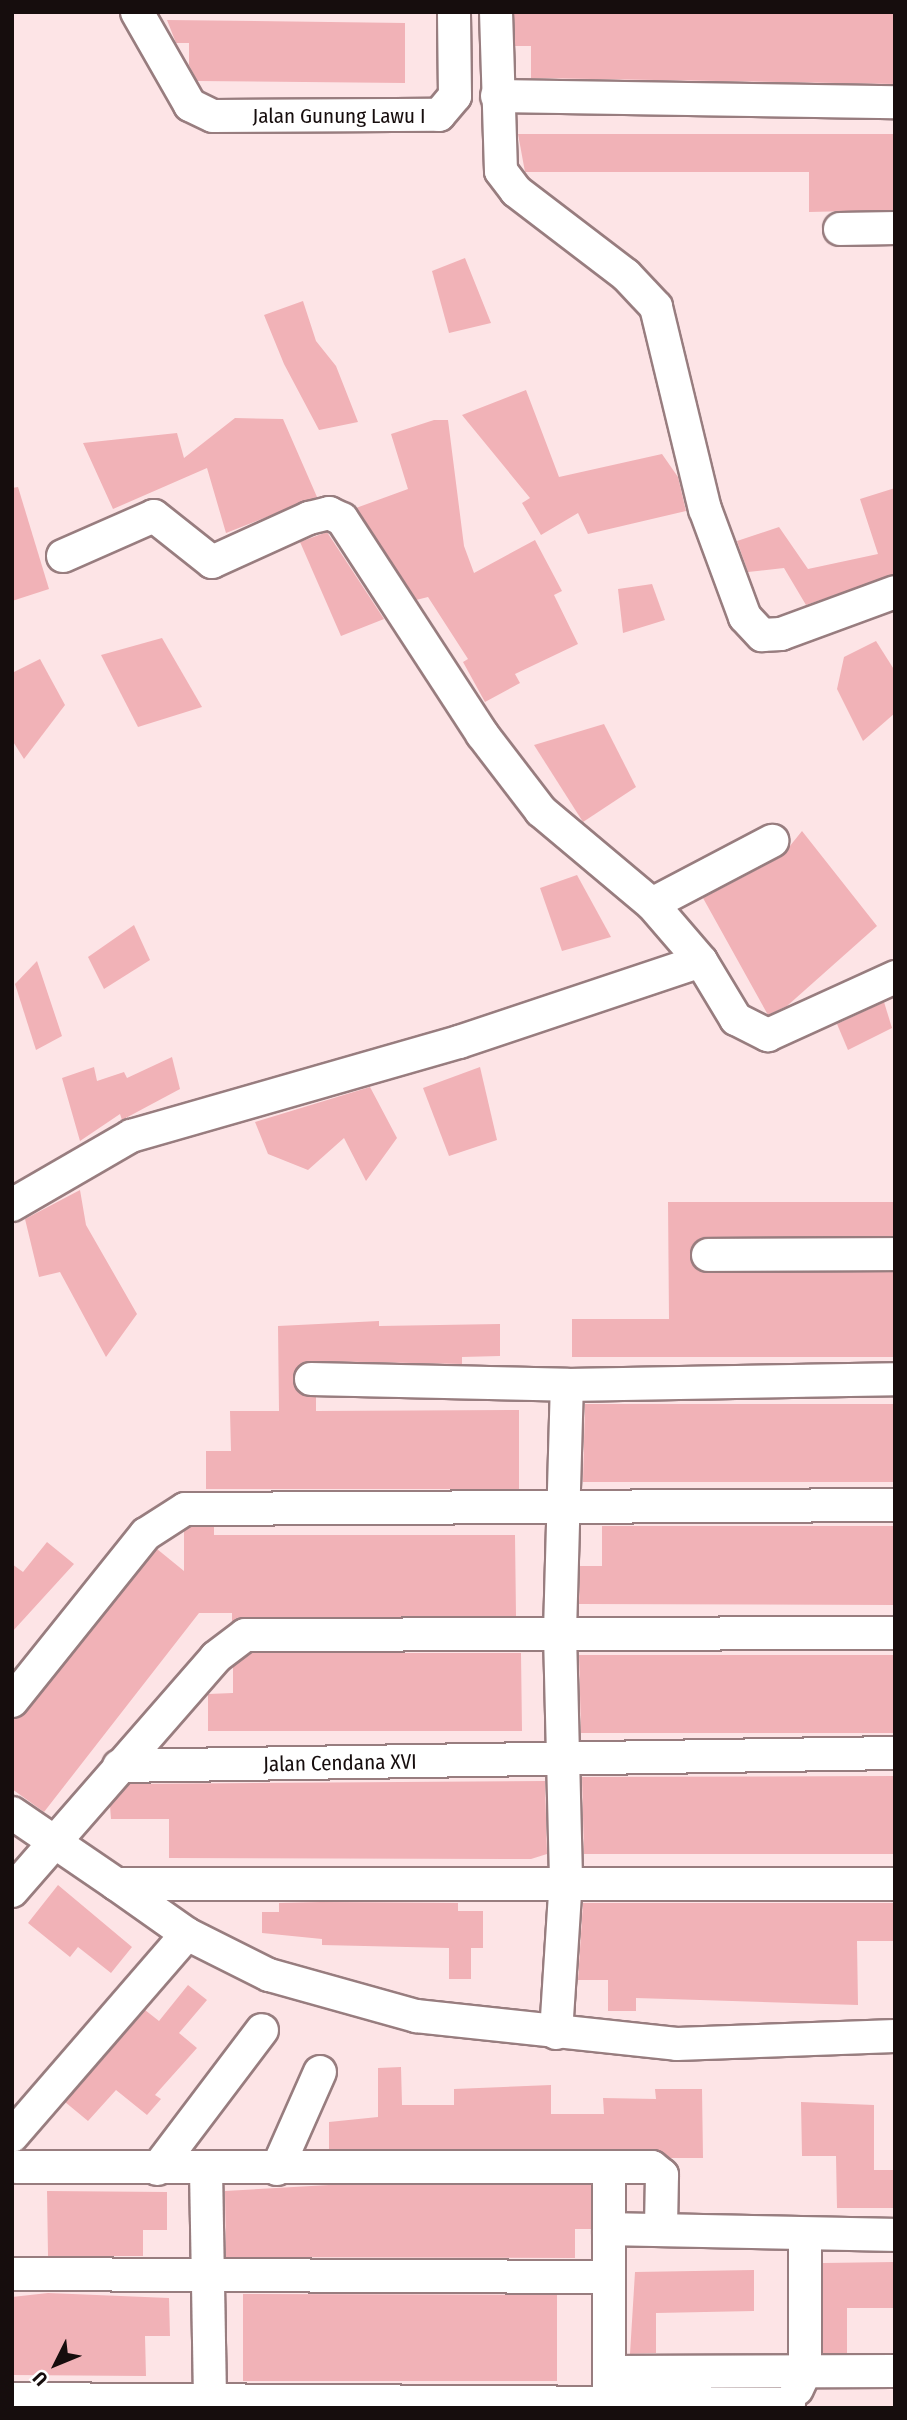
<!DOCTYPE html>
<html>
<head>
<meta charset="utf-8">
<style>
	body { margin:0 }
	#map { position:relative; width:907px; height:2420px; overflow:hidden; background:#fde4e6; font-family:"Fira Sans Condensed",sans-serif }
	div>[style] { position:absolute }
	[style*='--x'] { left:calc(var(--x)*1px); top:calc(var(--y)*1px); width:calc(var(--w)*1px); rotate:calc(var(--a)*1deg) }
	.building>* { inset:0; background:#f1b2b7 }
	.roads { filter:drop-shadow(2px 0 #987d7f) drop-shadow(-2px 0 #987d7f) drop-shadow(0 2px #987d7f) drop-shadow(0 -2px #987d7f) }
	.minor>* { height:32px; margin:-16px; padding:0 16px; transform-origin:16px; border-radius:16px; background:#fff }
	span { translate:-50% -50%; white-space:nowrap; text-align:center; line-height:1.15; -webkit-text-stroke:5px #fff; paint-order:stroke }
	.street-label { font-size:21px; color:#160d0d }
	.frame { position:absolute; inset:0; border:14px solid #160d0d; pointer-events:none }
	.north { position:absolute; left:21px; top:2329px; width:70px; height:70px; -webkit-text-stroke:5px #fff; paint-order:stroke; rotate:227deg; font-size:19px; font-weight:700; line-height:28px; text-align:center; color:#160d0d }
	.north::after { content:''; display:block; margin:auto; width:24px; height:32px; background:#160d0d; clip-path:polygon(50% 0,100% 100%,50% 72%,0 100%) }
</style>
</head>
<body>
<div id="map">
	<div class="building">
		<i style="clip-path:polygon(514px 12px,895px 12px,895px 84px,531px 78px,531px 46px,515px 46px)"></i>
		<i style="clip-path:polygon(167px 20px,405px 23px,405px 83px,197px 81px,189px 65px,189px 43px,176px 43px)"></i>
		<i style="clip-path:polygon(518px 134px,895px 134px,895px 210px,809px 212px,809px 172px,525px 172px)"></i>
		<i style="clip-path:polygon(465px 258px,491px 323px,449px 333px,432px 271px)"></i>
		<i style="clip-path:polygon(303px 301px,316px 341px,336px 366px,358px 422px,319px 430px,284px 364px,264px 315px)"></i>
		<i style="clip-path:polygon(526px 390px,559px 477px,662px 454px,678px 477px,686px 511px,588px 534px,578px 513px,541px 535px,522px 503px,530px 498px,462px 415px)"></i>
		<i style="clip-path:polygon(235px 418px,283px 419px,317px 497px,226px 533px,207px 468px,113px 509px,83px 443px,177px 433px,184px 458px)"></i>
		<i style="clip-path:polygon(434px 420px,448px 420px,464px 546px,474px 573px,535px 540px,562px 591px,554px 595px,578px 644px,515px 674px,520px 683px,485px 702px,463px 662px,468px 659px,428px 597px,416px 600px,356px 508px,408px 489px,391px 434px)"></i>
		<i style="clip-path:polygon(18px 487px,49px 589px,12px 601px,12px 488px)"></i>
		<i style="clip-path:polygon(895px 488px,895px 574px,806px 605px,784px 568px,748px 572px,737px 541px,779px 527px,808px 569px,878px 554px,860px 499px)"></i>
		<i style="clip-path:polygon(327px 532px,384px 619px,341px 636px,300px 542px)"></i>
		<i style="clip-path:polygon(652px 584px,665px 620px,623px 633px,618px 589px)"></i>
		<i style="clip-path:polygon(162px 638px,202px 707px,138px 727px,101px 655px)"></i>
		<i style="clip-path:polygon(876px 641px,895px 671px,895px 713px,863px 741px,837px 689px,844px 657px)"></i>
		<i style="clip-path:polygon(40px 659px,65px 705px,24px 759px,12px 740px,12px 673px)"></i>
		<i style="clip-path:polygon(604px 724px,636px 787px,583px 822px,534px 745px)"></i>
		<i style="clip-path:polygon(802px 831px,877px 926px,787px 1006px,768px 1015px,703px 898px,781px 857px)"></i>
		<i style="clip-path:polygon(577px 875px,611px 937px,562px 951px,540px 888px)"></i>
		<i style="clip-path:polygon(134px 925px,150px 960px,104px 989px,88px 957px)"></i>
		<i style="clip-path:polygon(37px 961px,62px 1036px,36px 1050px,15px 984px)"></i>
		<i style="clip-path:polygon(884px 1002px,892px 1028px,848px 1050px,837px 1024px)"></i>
		<i style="clip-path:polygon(172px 1057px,180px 1089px,122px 1120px,120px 1114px,80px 1141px,62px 1078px,94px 1067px,97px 1081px,124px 1072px,127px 1078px)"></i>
		<i style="clip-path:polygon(480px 1067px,497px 1140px,449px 1156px,423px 1088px)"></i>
		<i style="clip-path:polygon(370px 1087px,397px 1138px,366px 1181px,344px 1138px,308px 1170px,268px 1154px,255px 1122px)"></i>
		<i style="clip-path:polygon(80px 1190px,86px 1225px,137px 1314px,106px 1357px,60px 1272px,39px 1277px,25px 1219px)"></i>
		<i style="clip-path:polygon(668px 1202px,895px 1202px,895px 1236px,708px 1237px,690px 1254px,693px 1265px,708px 1273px,895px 1272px,895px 1357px,572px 1357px,572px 1319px,669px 1319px)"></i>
		<i style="clip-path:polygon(379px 1321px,379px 1326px,500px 1324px,500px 1356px,462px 1357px,462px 1364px,311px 1361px,295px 1370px,295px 1388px,316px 1397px,316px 1411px,519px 1410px,519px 1489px,206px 1489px,206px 1451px,231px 1451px,230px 1411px,279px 1411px,278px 1326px)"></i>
		<i style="clip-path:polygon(585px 1404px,895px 1404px,895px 1482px,583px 1482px)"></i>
		<i style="clip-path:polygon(602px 1526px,895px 1526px,895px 1605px,579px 1604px,580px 1566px,602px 1566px)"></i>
		<i style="clip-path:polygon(190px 1527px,214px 1527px,214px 1535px,515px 1535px,516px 1616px,232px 1622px,232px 1613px,199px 1613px,44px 1812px,12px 1789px,12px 1719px,26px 1712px,157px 1549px,184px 1571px,184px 1531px)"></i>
		<i style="clip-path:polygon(47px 1542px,74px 1564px,12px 1632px,12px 1564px,23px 1572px)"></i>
		<i style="clip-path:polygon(251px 1653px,521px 1653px,522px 1731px,208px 1731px,208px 1694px,233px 1693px,233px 1667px)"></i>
		<i style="clip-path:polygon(579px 1655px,895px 1655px,895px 1733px,581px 1733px)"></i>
		<i style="clip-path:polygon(895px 1776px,895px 1854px,584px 1854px,582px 1777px)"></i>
		<i style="clip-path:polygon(545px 1781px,547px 1854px,531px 1859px,169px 1858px,169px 1819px,111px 1819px,110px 1806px,129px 1784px)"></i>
		<i style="clip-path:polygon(58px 1885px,132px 1947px,111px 1973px,78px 1947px,70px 1957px,28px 1923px)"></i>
		<i style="clip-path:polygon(321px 1902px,458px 1903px,458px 1911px,483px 1911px,483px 1948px,471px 1948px,471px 1979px,449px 1979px,449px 1948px,322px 1945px,322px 1939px,262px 1933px,262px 1912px,279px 1912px,279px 1903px)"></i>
		<i style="clip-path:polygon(583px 1903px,895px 1903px,895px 1941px,857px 1941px,858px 2005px,636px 1998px,636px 2011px,608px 2011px,608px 1980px,578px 1980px)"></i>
		<i style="clip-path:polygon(188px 1985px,207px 2000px,179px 2033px,197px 2048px,155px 2095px,161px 2099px,147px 2115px,116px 2090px,88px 2121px,65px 2102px,145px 2010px,159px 2021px)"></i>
		<i style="clip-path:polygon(401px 2067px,402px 2105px,454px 2105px,454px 2089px,551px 2085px,551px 2114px,604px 2114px,603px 2098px,656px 2099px,655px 2089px,702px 2089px,703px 2158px,670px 2158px,652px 2149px,329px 2149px,329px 2122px,378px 2117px,378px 2068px)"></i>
		<i style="clip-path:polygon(801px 2102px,874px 2105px,874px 2170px,895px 2170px,895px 2208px,837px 2208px,836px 2156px,802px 2156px)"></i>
		<i style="clip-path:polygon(329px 2185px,591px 2185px,591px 2229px,575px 2229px,575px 2258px,226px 2257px,225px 2191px)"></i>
		<i style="clip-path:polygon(47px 2191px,167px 2192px,167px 2230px,143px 2230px,143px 2256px,48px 2256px)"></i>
		<i style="clip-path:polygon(895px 2262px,895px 2308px,847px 2308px,847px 2353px,823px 2353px,823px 2263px)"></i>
		<i style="clip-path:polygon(754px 2270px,754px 2311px,656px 2313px,656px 2353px,630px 2354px,635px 2272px)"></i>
		<i style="clip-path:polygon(48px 2293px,169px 2298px,170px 2336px,145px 2336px,146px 2376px,12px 2375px,12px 2297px)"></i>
		<i style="clip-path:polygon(243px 2294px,557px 2295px,557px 2381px,243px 2381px)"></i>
	</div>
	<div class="roads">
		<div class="minor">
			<i style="--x:137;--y:12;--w:107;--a:60.3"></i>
			<i style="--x:190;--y:105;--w:25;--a:26"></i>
			<i style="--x:213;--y:116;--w:226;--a:-0.3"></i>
			<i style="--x:439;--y:115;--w:25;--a:-50"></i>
			<i style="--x:455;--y:96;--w:84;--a:-90.7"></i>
			<i style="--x:496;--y:12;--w:159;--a:88.2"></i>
			<i style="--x:501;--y:171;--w:25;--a:53"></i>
			<i style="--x:516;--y:191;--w:138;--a:37.4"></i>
			<i style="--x:626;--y:275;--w:44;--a:46.8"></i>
			<i style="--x:656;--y:307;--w:208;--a:76.4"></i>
			<i style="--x:705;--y:509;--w:115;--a:69.7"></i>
			<i style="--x:745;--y:617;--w:25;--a:47"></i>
			<i style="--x:762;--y:635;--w:19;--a:-3"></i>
			<i style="--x:781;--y:634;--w:121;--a:-20.2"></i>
			<i style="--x:497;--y:96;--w:398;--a:0.9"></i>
			<i style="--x:840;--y:229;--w:55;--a:-1"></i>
			<i style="--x:63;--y:556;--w:99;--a:-23.7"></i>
			<i style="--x:154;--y:516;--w:74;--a:38.4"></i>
			<i style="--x:212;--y:562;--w:107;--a:-24.4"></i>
			<i style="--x:309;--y:518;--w:21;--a:-14"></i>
			<i style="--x:329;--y:513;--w:14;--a:25"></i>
			<i style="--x:342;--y:519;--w:257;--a:56.9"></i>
			<i style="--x:482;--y:734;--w:97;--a:52.5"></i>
			<i style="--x:541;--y:811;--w:145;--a:40"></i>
			<i style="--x:652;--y:904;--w:75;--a:49.3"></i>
			<i style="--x:652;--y:904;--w:136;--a:-27.7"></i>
			<i style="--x:12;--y:1205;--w:138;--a:-30.1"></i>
			<i style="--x:131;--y:1136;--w:341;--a:-16"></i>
			<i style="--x:459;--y:1042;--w:255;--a:-18.5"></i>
			<i style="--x:701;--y:961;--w:68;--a:58.9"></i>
			<i style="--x:736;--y:1019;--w:36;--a:27"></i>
			<i style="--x:768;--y:1035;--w:140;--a:-24.5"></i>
			<i style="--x:708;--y:1255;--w:187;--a:-0.3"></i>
			<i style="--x:311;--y:1379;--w:256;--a:1.3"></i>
			<i style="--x:567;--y:1385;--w:328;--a:-1"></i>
			<i style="--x:12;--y:1701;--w:214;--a:-51.3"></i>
			<i style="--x:146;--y:1534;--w:46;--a:-32.7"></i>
			<i style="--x:185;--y:1509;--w:710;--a:-0.32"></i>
			<i style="--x:119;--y:1766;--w:776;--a:-0.96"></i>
			<i style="--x:12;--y:1813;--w:126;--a:34.3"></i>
			<i style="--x:116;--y:1884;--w:779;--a:0"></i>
			<i style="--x:116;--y:1884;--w:87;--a:35.2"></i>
			<i style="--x:187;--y:1934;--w:92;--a:26.6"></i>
			<i style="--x:269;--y:1975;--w:153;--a:15.6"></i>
			<i style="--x:416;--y:2016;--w:262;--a:6.1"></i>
			<i style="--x:677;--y:2044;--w:218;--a:-2.1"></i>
			<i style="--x:12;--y:1891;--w:310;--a:-48.9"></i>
			<i style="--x:216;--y:1657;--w:36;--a:-37"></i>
			<i style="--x:245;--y:1635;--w:650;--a:-0.18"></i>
			<i style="--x:556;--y:2033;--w:154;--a:-86.3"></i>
			<i style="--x:566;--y:1879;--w:247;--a:-91.4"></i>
			<i style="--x:560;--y:1632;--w:247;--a:-88.4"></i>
			<i style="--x:12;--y:2136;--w:267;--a:-49.1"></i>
			<i style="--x:16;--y:2167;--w:636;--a:0"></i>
			<i style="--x:652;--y:2167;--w:13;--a:39"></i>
			<i style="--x:662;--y:2175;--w:54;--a:91.1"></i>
			<i style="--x:157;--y:2169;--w:174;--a:-52.9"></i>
			<i style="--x:206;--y:2169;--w:239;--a:89"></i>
			<i style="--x:277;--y:2169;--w:106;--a:-66.1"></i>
			<i style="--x:609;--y:2229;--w:286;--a:1.2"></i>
			<i style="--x:12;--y:2274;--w:596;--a:0.29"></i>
			<i style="--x:609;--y:2372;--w:286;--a:-0.2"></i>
			<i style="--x:797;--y:2389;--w:19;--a:-65"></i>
			<i style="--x:805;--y:2372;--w:137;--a:-90"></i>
			<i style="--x:609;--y:2391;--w:223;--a:-90"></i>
			<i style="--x:12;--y:2399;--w:777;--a:0.37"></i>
		</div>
	</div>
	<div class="street-label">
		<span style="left:339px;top:116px">Jalan Gunung Lawu I</span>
		<span style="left:340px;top:1763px;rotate:-1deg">Jalan Cendana XVI</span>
	</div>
	<div class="frame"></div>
	<div class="north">U</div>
</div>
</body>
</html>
